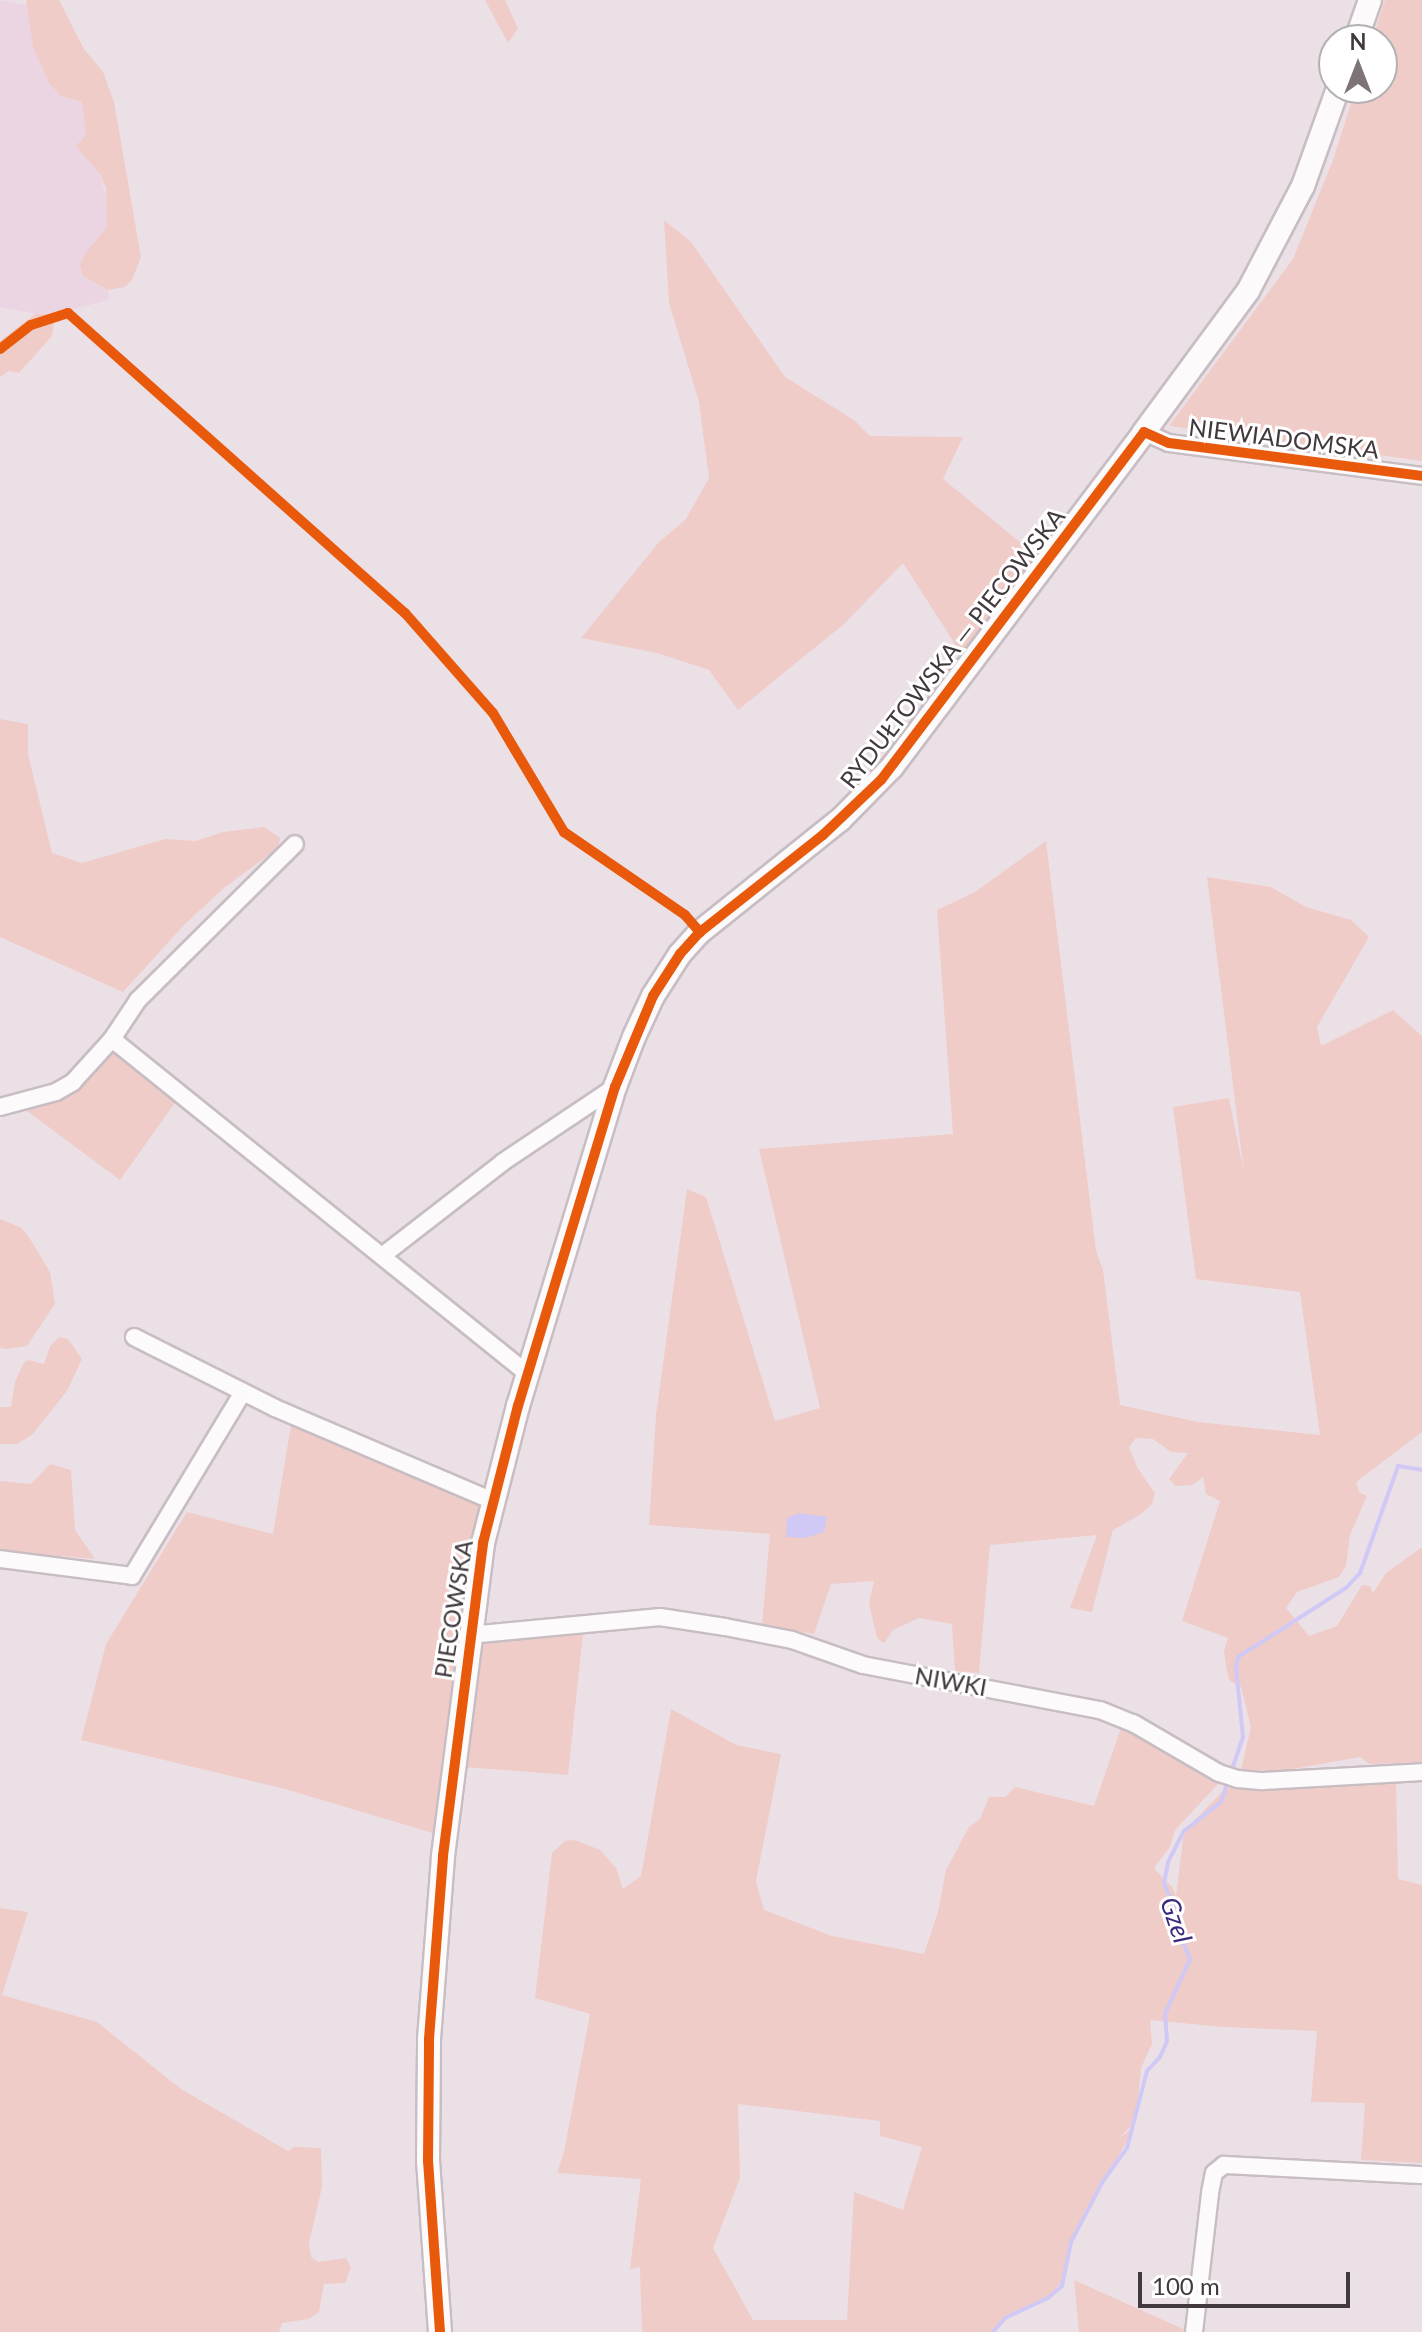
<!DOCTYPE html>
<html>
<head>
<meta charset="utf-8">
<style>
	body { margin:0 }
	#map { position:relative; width:1422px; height:2332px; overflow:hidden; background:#ece0e7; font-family:Lato,sans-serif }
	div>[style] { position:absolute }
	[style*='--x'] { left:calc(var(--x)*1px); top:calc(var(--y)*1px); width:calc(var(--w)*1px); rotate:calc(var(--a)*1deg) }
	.built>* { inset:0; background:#ebd5e3 }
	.green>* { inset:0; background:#efccc8 }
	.water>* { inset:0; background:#d0c9f5 }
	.stream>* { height:4px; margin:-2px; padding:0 2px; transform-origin:2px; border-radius:2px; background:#d0c9f5 }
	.roads { filter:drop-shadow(2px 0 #c7bdc3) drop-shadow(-2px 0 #c7bdc3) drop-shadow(0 2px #c7bdc3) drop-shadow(0 -2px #c7bdc3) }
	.street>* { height:16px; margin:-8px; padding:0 8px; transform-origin:8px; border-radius:8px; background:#fcfafb }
	.secondary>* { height:22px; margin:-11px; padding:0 11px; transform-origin:11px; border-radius:11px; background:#fcfafb }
	.cycleway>* { height:10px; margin:-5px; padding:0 5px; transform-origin:5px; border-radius:5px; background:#e8590c }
	span { translate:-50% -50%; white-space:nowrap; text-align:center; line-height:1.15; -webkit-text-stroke:6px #fff; paint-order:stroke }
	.street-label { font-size:24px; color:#42393e }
	.water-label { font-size:26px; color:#3c297c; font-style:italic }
	.north { position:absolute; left:1318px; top:24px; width:80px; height:80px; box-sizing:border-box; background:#fff; border:2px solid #b3b0b2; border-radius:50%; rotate:0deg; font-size:22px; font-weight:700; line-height:32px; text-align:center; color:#42393e }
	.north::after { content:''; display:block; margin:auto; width:28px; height:36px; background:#7e7379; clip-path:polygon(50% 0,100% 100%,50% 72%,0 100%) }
	.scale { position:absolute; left:1138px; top:2272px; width:212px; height:36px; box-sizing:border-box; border:4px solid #42393e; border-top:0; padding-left:10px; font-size:24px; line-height:28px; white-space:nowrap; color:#42393e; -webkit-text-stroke:6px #fff; paint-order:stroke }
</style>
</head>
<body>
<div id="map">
	<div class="built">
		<i style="clip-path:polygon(0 0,27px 5px,33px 47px,61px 96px,82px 102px,86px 135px,77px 146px,100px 174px,108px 204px,107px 227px,83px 276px,108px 290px,109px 300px,47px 316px,0 307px)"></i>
	</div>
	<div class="green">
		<i style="clip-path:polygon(26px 0,59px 0,84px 49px,103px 72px,114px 102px,141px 257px,132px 280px,125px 287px,108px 290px,83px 276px,80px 265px,85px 254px,107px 227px,106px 188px,100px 174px,76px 146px,86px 135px,82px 102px,61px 96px,49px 83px,33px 47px)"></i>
		<i style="clip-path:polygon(485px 0,505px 0,518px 28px,508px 43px)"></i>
		<i style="clip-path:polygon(1385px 0,1422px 0,1422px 461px,1169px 426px,1293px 259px,1333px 160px,1356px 88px,1382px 88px,1382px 40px,1372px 40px)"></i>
		<i style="clip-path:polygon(664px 220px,691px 242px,785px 377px,854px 420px,870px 436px,963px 437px,943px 479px,1037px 556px,962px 655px,903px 563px,844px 624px,738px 710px,709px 670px,657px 653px,581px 638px,659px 542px,686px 519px,709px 478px,699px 402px,669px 303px)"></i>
		<i style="clip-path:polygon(35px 314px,55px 314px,52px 336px,19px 373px,9px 371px,0 377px,0 341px)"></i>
		<i style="clip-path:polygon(0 719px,28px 724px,28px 754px,52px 853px,82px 863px,165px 839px,196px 841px,223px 832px,264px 827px,280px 838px,278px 848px,224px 888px,184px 925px,123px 992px,0 937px)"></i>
		<i style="clip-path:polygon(1046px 841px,1096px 1251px,1103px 1270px,1120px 1405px,1198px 1422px,1320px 1435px,1300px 1292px,1196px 1279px,1173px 1107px,1229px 1098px,1244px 1173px,1207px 877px,1271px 887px,1306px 907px,1351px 920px,1369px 937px,1317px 1027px,1321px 1046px,1393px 1010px,1422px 1036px,1422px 1432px,1356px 1482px,1359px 1492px,1367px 1496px,1350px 1535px,1346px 1566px,1339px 1577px,1297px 1592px,1286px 1608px,1309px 1636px,1337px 1626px,1362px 1585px,1370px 1586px,1373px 1593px,1386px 1573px,1422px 1547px,1422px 1762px,1370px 1764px,1360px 1757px,1282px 1771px,1241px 1770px,1251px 1727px,1241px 1687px,1230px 1681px,1227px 1672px,1224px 1651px,1228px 1638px,1182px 1621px,1220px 1501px,1206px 1494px,1203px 1477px,1193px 1485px,1176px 1486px,1169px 1479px,1188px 1453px,1171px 1452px,1153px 1439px,1136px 1438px,1129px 1447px,1138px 1469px,1155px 1493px,1152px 1504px,1141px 1514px,1113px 1530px,1092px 1612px,1070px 1608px,1097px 1535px,990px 1545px,979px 1673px,955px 1671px,952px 1624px,919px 1618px,893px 1630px,884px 1643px,877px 1638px,869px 1603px,874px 1581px,831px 1584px,814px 1634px,762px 1625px,770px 1534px,649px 1525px,656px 1415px,687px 1189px,706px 1197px,775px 1421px,820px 1408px,759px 1149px,953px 1134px,937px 910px,975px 892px)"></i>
		<i style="clip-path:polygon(115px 1049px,177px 1100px,120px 1180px,23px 1108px,73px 1091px)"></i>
		<i style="clip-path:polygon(0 1219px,22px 1228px,32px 1242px,50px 1272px,55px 1304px,27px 1346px,7px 1349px,0 1348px)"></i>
		<i style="clip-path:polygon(59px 1337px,68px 1339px,82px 1359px,67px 1391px,32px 1435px,17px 1444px,0 1444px,0 1407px,11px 1407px,15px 1382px,23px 1364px,28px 1360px,44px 1364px,50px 1346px)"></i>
		<i style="clip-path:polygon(292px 1419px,493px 1501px,481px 1634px,583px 1633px,568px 1775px,465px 1767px,436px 1834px,285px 1789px,81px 1740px,106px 1644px,187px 1512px,273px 1534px)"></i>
		<i style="clip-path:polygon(50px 1464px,71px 1470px,75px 1530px,95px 1559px,0 1551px,0 1481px,31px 1484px)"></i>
		<i style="clip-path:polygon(evenodd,671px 1709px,736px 1745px,781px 1754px,756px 1881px,764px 1910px,832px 1936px,924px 1954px,938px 1912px,946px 1870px,969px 1827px,980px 1819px,989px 1797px,1005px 1797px,1015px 1787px,1094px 1806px,1122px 1725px,1219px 1783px,1175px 1830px,1170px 1847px,1154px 1868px,1172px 1887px,1176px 1896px,1184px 1831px,1226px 1788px,1296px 1789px,1396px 1780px,1398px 1879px,1422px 1885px,1422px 2163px,1361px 2160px,1365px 2103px,1311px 2102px,1317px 2031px,1223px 2027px,1150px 2020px,1152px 2044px,1141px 2068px,1136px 2121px,1119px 2138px,1135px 2127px,1079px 2225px,1065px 2263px,1066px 2276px,1048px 2298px,1005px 2318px,993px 2332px,642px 2332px,640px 2267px,630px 2269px,641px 2179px,557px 2173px,564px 2152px,590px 2014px,535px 1998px,552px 1853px,565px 1841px,575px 1840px,600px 1850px,616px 1868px,623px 1889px,641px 1876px,671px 1709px,738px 2104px,880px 2121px,880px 2136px,922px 2147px,903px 2210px,854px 2192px,847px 2320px,753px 2320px,713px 2248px,740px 2178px,738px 2104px)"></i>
		<i style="clip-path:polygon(0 1908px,28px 1912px,2px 1995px,97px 2022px,181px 2089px,288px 2151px,294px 2147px,321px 2148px,322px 2187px,309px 2243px,311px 2257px,318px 2262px,346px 2258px,351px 2267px,345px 2283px,324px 2284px,319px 2312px,309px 2319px,282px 2323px,279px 2332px,0 2332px)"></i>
		<i style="clip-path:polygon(1074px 2280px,1190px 2332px,1079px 2332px)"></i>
	</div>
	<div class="water">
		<i style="clip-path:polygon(799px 1513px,827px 1517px,824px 1532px,805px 1538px,786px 1537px,787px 1518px)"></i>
	</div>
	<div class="stream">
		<i style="--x:1231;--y:1772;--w:37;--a:-71"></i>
		<i style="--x:1243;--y:1737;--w:69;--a:-95.8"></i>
		<i style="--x:1236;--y:1668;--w:11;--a:-80"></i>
		<i style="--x:1238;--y:1657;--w:128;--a:-32.6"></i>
		<i style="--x:1346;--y:1588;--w:21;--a:-47"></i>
		<i style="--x:1360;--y:1573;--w:114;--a:-70.4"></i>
		<i style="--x:1398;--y:1466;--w:24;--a:9"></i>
		<i style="--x:993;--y:2332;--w:18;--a:-49"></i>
		<i style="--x:1005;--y:2318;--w:47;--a:-24.9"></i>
		<i style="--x:1048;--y:2298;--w:18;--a:-41"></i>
		<i style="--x:1062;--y:2286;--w:45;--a:-78.4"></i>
		<i style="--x:1071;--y:2242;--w:69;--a:-62.3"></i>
		<i style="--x:1103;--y:2181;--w:41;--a:-54"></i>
		<i style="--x:1127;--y:2148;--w:80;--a:-75.4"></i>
		<i style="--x:1147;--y:2071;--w:19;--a:-47"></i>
		<i style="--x:1160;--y:2057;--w:17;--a:-66"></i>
		<i style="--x:1167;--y:2041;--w:27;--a:-94"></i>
		<i style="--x:1165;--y:2014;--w:60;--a:-65.6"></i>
		<i style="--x:1190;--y:1959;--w:21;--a:-113"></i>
		<i style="--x:1182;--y:1940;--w:8;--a:-76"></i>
		<i style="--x:1184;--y:1932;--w:53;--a:-112.2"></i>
		<i style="--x:1164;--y:1883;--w:21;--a:-79"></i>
		<i style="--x:1168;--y:1862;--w:35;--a:-63"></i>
		<i style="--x:1184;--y:1831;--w:47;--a:-38.1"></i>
		<i style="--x:1221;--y:1802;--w:22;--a:-72"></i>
	</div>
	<div class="roads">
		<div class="street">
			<i style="--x:1144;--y:432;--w:27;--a:24"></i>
			<i style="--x:1169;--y:443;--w:255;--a:7.4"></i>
			<i style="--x:112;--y:1039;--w:534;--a:38.84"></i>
			<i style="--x:0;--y:1107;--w:58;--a:-15"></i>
			<i style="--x:56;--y:1092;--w:20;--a:-30"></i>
			<i style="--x:73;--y:1082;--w:58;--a:-47.8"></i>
			<i style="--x:112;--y:1039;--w:47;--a:-56.3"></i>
			<i style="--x:138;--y:1000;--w:221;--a:-44.8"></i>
			<i style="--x:382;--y:1256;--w:153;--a:-37.8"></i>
			<i style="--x:503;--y:1162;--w:135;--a:-33.8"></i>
			<i style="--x:134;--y:1337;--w:158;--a:26.7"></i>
			<i style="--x:275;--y:1408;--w:237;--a:23.1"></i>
			<i style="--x:0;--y:1559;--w:133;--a:7.3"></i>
			<i style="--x:132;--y:1576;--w:215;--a:-58.9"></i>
			<i style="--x:469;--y:1635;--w:192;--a:-5.4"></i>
			<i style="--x:660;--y:1617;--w:66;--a:8.7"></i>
			<i style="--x:725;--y:1627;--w:68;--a:11"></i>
			<i style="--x:792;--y:1640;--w:75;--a:19.4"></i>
			<i style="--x:863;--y:1665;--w:241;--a:10.8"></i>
			<i style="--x:1100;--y:1710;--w:35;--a:22"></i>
			<i style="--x:1133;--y:1723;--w:99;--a:30.2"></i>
			<i style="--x:1219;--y:1773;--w:20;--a:18"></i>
			<i style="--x:1238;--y:1779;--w:25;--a:5"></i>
			<i style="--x:1263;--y:1781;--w:159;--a:-3.2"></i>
			<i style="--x:1194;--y:2332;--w:140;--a:-83.4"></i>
			<i style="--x:1210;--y:2193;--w:20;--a:-79"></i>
			<i style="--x:1214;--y:2173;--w:13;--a:-39"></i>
			<i style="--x:1224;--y:2165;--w:198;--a:2.9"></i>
		</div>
		<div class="secondary">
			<i style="--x:1356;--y:40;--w:42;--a:-70.7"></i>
			<i style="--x:440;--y:2332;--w:171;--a:-94"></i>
			<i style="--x:428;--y:2161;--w:122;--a:-89.5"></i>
			<i style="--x:429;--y:2039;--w:184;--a:-85.6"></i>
			<i style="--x:443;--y:1856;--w:316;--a:-82.7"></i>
			<i style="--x:483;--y:1543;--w:141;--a:-75.7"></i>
			<i style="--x:518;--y:1406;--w:333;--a:-73.1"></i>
			<i style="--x:615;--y:1087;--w:53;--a:-69.2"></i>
			<i style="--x:634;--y:1037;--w:45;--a:-65.1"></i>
			<i style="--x:653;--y:996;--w:50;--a:-57.3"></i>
			<i style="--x:680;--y:954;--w:30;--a:-48"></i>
			<i style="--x:700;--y:932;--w:179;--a:-38.7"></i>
			<i style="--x:840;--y:820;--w:74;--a:-45.5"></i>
			<i style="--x:892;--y:767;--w:419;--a:-53"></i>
			<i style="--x:1144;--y:432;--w:175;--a:-53.6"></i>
			<i style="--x:1248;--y:291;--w:119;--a:-62.4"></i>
			<i style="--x:1303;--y:186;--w:104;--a:-70.3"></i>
		</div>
	</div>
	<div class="cycleway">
		<i style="--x:0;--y:349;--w:39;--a:-38"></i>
		<i style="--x:31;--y:325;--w:39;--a:-18"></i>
		<i style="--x:68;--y:313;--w:451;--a:41.7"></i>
		<i style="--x:405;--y:613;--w:133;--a:48.7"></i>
		<i style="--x:493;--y:713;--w:139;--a:59.2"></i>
		<i style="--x:564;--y:832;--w:147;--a:34.4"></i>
		<i style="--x:685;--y:915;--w:23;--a:49"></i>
		<i style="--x:440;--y:2332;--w:171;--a:-94"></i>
		<i style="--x:428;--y:2161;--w:122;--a:-89.5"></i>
		<i style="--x:429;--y:2039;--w:184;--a:-85.6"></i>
		<i style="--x:443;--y:1856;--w:316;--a:-82.7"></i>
		<i style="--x:483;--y:1543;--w:141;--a:-75.7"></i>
		<i style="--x:518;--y:1406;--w:333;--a:-73.1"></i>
		<i style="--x:615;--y:1087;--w:99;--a:-67.3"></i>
		<i style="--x:653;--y:996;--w:50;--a:-57.3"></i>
		<i style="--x:680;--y:954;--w:30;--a:-48"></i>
		<i style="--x:700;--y:932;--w:157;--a:-38.3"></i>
		<i style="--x:823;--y:835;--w:80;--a:-43.5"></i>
		<i style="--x:881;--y:780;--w:436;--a:-52.9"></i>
		<i style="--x:1144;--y:432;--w:27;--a:24"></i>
		<i style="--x:1169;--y:443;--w:255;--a:7.4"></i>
	</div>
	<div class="street-label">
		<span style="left:1284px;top:438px;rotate:7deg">NIEWIADOMSKA</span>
		<span style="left:952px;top:648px;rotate:-52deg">RYDUŁTOWSKA — PIECOWSKA</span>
		<span style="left:453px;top:1609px;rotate:-81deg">PIECOWSKA</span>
		<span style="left:951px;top:1681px;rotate:10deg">NIWKI</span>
	</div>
	<div class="water-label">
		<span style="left:1176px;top:1920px;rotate:71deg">Gzel</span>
	</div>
	<div class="north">N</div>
	<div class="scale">100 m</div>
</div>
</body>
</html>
